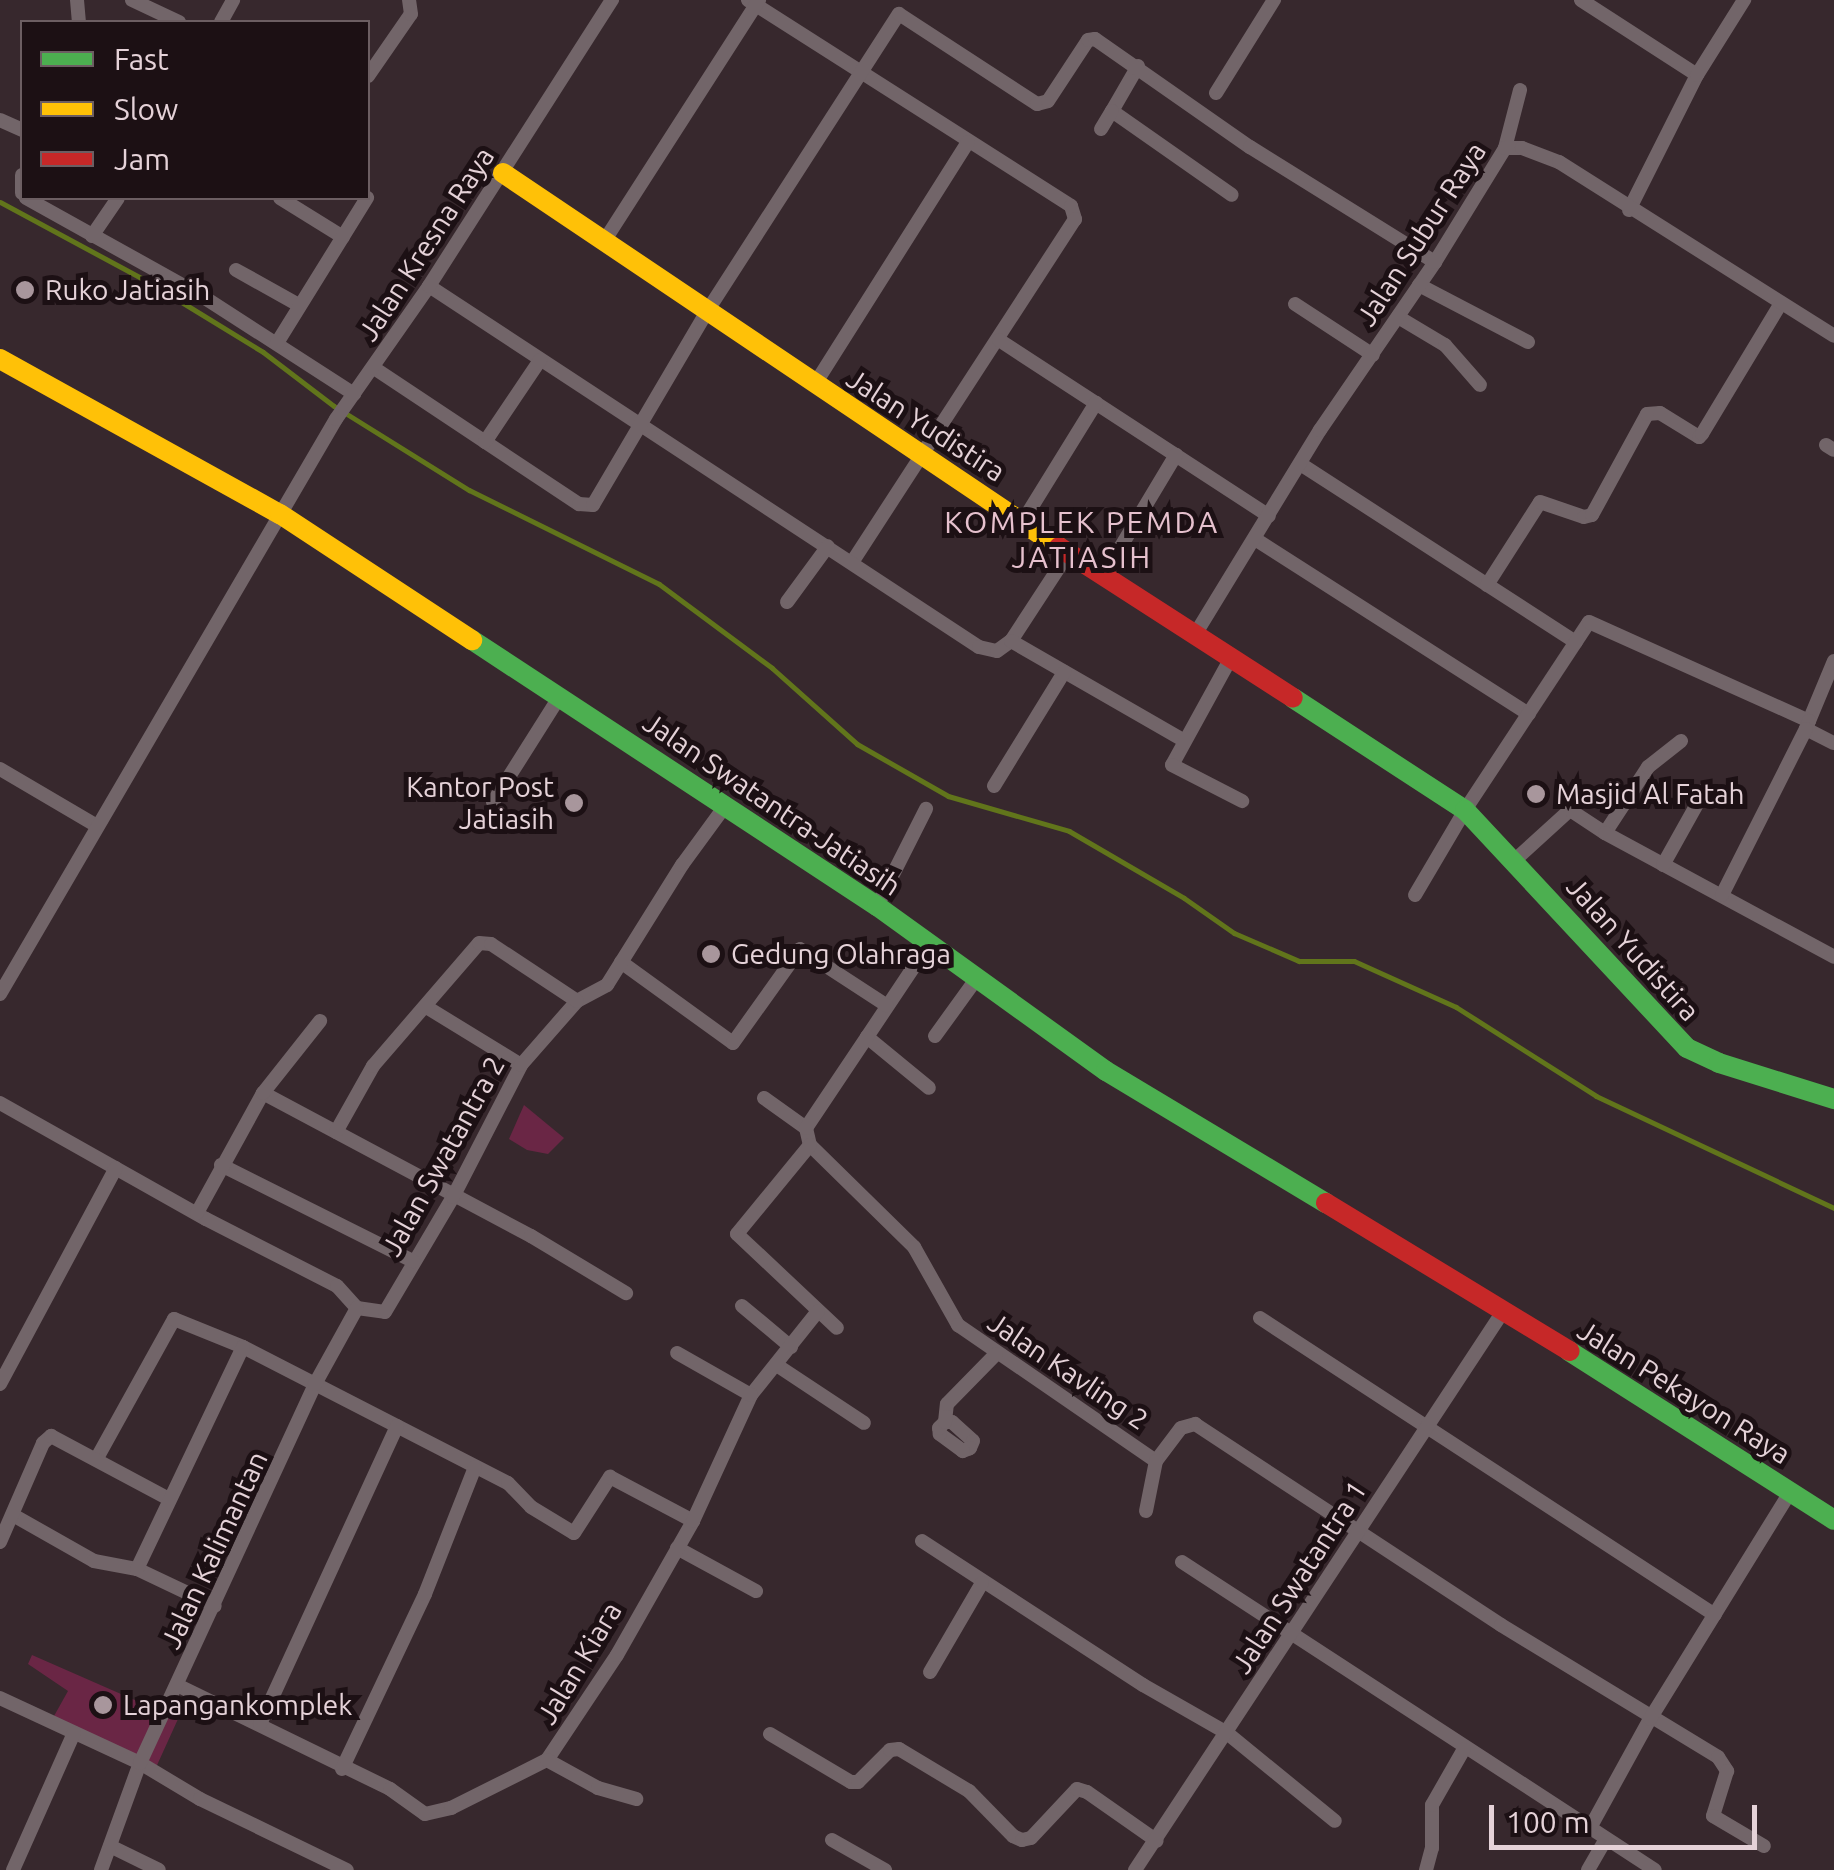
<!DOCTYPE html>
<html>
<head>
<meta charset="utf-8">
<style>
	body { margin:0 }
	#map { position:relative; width:1834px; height:1870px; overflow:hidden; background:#37282d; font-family:Ubuntu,sans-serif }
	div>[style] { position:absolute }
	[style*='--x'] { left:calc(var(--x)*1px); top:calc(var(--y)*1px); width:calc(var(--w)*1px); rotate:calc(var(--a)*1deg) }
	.green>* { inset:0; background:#6a2645 }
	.stream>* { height:5px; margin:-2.5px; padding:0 2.5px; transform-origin:2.5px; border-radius:2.5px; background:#61751b }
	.street>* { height:14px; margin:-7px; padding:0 7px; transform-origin:7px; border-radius:7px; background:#726569 }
	.fast>* { height:20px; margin:-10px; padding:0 10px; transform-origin:10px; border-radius:10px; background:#4caf50 }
	.slow>* { height:20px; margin:-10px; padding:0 10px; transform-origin:10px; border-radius:10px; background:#ffc107 }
	.jam>* { height:20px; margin:-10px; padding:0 10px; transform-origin:10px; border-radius:10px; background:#c62828 }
	.dots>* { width:28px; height:28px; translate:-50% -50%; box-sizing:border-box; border:5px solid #1c1014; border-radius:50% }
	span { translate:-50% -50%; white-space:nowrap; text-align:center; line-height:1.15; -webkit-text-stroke:10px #1c1014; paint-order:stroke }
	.street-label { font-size:28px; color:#e5d2d8 }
	.poi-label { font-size:28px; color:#e5d2d8 }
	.left { translate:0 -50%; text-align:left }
	.right { translate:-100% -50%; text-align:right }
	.neighbourhood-label { font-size:30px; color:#e6c1ce; letter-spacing:2.5px }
	.legend { position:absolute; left:20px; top:20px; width:350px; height:180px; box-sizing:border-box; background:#1c1014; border:2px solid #6c5e62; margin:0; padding:12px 18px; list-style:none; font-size:30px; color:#e5d2d8 }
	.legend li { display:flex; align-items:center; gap:20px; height:50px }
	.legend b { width:50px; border:2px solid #6c5e62 }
	.scale { position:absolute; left:1489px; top:1805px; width:268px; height:45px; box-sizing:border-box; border:5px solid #e5d2d8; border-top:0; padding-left:12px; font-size:30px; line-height:35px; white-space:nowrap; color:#e5d2d8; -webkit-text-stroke:8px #1c1014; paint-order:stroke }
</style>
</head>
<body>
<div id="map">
	<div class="green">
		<i style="clip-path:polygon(524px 1105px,564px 1138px,548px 1154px,527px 1150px,509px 1139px)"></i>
		<i style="clip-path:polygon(32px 1655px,178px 1719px,153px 1774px,49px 1725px,68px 1691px,28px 1664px)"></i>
	</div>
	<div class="stream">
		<i style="--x:0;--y:202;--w:173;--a:28.3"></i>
		<i style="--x:152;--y:284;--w:130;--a:31.5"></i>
		<i style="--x:263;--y:352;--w:89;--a:37.3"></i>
		<i style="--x:334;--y:406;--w:159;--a:31.9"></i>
		<i style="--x:469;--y:490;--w:212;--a:26.3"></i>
		<i style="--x:659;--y:584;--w:141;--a:36.6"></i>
		<i style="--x:772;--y:668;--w:114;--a:41.8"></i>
		<i style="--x:857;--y:744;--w:105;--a:29.7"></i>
		<i style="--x:948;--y:796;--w:126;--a:16.1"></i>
		<i style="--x:1069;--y:831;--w:133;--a:30.2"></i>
		<i style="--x:1184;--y:898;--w:61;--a:35"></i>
		<i style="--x:1234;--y:933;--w:71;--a:23.3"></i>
		<i style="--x:1299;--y:961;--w:55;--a:0"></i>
		<i style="--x:1354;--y:961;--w:112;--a:24.3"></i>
		<i style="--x:1456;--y:1007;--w:166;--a:32.4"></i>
		<i style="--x:1596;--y:1096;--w:263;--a:25.2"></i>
	</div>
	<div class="street">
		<i style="--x:77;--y:0;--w:22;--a:85"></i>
		<i style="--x:132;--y:0;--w:52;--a:25.1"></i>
		<i style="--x:748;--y:0;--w:383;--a:32.5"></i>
		<i style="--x:1071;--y:206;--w:14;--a:73"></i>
		<i style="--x:1075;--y:219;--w:410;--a:123"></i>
		<i style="--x:1581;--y:0;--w:138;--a:32.9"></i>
		<i style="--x:221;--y:22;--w:25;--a:-61"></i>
		<i style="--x:1138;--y:66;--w:52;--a:120"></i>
		<i style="--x:1112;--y:111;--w:146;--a:35"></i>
		<i style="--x:368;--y:76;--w:75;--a:-55.3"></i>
		<i style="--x:411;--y:14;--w:14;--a:-98"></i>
		<i style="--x:1216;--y:93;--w:110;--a:-58.1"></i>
		<i style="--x:0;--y:120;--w:24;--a:24"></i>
		<i style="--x:1101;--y:129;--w:21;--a:-59"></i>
		<i style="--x:1505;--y:148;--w:60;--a:-75.5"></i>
		<i style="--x:22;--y:175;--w:18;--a:90"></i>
		<i style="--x:26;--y:198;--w:201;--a:29.1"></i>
		<i style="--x:202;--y:296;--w:181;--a:32.8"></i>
		<i style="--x:280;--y:198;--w:74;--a:31.8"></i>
		<i style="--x:1629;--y:210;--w:151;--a:-63.3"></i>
		<i style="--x:1697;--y:75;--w:89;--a:-57.9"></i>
		<i style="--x:92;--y:236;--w:46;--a:-55.6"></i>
		<i style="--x:603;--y:243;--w:289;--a:-57.3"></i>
		<i style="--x:236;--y:270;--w:72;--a:29.1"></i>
		<i style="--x:1419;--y:285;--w:123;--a:27.6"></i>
		<i style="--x:429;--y:286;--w:658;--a:33.28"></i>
		<i style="--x:979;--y:647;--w:18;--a:13"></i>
		<i style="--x:997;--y:651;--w:17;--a:-36"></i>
		<i style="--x:1011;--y:641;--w:106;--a:-56.9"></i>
		<i style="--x:1295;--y:304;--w:93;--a:33.2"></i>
		<i style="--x:1398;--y:317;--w:55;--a:30.8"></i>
		<i style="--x:1445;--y:345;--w:53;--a:48.8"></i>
		<i style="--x:999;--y:340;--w:322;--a:33.1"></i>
		<i style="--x:277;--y:343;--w:171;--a:-58.2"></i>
		<i style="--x:374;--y:368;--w:246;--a:33.6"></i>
		<i style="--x:579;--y:504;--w:14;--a:4"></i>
		<i style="--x:593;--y:505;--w:223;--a:-59.5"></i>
		<i style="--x:706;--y:313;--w:356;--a:-57.2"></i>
		<i style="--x:899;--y:14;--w:165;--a:33.1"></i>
		<i style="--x:1037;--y:104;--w:11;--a:-15"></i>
		<i style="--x:1048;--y:101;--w:73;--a:-56.7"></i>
		<i style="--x:1088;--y:40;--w:7;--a:-8"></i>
		<i style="--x:1095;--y:39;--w:189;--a:34.9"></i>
		<i style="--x:1250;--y:147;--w:218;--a:31.9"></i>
		<i style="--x:815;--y:384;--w:286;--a:-57.7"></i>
		<i style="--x:485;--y:442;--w:99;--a:-56.1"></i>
		<i style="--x:1826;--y:445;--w:9;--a:32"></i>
		<i style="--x:1302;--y:465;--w:326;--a:32.9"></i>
		<i style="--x:1023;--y:521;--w:139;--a:-58.3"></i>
		<i style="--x:1255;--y:539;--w:325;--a:32.6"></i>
		<i style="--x:1105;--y:573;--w:138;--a:-59"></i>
		<i style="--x:1487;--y:585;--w:98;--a:-57.4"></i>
		<i style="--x:1540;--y:502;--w:46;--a:18.8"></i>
		<i style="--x:1584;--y:517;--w:8;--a:-14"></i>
		<i style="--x:1592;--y:515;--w:115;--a:-61.4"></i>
		<i style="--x:1647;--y:414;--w:13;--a:-4"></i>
		<i style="--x:1660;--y:413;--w:46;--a:31.6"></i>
		<i style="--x:1699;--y:437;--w:4;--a:-45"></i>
		<i style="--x:1702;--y:434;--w:153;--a:-58.9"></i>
		<i style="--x:787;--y:602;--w:69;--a:-53.8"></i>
		<i style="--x:1196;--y:633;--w:238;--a:-58.6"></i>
		<i style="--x:1320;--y:430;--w:204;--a:-55.6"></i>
		<i style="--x:1435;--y:262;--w:134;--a:-58.4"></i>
		<i style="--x:1505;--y:148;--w:17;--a:0"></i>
		<i style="--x:1522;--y:148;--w:40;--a:21"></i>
		<i style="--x:1559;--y:162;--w:325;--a:32.3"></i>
		<i style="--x:1011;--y:641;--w:198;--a:29.9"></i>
		<i style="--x:1232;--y:656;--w:124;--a:118.8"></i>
		<i style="--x:1172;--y:765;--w:79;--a:27.2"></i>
		<i style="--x:1809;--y:721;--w:65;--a:-67.4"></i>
		<i style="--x:0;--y:769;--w:113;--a:30.4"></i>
		<i style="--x:994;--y:786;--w:134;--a:-58.4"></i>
		<i style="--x:493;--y:802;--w:125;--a:-57.7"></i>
		<i style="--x:1605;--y:833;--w:79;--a:-56.9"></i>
		<i style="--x:1648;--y:767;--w:42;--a:-38.2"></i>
		<i style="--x:1515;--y:860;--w:74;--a:-42.3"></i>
		<i style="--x:1570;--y:810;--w:42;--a:33.3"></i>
		<i style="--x:1605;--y:833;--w:260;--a:28.4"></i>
		<i style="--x:1663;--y:865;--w:88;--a:-60.8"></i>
		<i style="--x:1415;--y:895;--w:99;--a:-59.5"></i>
		<i style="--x:1465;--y:810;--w:225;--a:-56.6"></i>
		<i style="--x:1589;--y:622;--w:241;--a:24.2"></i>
		<i style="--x:1809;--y:721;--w:9;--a:111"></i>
		<i style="--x:1806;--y:729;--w:31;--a:27"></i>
		<i style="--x:1722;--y:895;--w:186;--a:-63.2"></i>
		<i style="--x:877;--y:906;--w:109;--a:-63.2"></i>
		<i style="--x:929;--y:944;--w:112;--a:123.7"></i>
		<i style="--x:867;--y:1037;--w:80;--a:39.4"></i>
		<i style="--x:621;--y:962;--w:138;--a:35.9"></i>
		<i style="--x:733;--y:1043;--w:115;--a:-54.5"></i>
		<i style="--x:800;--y:949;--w:103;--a:33.1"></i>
		<i style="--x:0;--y:994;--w:666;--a:-59.7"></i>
		<i style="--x:336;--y:419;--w:162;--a:-55"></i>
		<i style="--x:429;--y:286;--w:340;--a:-57.4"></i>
		<i style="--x:428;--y:1008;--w:109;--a:31.5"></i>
		<i style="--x:935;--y:1036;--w:72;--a:-54.1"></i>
		<i style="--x:263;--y:1093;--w:304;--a:28.1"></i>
		<i style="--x:531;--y:1236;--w:111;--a:31"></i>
		<i style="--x:764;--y:1098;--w:52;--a:35.5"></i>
		<i style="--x:806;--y:1128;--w:17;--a:77"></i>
		<i style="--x:810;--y:1145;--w:146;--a:44.4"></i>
		<i style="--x:914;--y:1247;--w:90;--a:60.6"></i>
		<i style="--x:958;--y:1325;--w:240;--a:34.5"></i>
		<i style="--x:1156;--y:1461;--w:41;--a:-52.9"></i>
		<i style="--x:1181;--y:1428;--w:15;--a:-16"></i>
		<i style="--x:1195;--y:1424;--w:366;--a:33.3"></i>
		<i style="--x:1501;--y:1625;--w:254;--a:31.3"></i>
		<i style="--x:1718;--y:1757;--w:17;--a:57"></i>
		<i style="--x:1727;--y:1771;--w:47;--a:107.3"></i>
		<i style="--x:1713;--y:1816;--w:59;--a:30.5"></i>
		<i style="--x:0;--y:1103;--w:236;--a:29.4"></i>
		<i style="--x:206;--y:1219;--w:147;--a:27.1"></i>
		<i style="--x:337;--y:1286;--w:30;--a:48"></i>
		<i style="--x:357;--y:1308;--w:28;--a:8"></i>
		<i style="--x:385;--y:1312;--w:134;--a:-59.4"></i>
		<i style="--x:453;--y:1197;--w:148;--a:-62.7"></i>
		<i style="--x:521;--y:1065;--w:85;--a:-48.8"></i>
		<i style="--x:577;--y:1001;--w:34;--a:-28"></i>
		<i style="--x:607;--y:985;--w:142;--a:-58"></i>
		<i style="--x:682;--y:865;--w:73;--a:-53.9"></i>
		<i style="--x:806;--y:1128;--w:110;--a:-56.2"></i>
		<i style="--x:336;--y:1132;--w:76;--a:-60.7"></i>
		<i style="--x:373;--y:1066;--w:162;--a:-49.2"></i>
		<i style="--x:479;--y:943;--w:12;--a:5"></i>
		<i style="--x:491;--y:944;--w:103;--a:33.5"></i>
		<i style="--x:810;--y:1145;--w:115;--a:129.4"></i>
		<i style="--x:737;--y:1234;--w:137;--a:43.2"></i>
		<i style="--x:221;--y:1165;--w:215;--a:26.6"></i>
		<i style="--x:197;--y:1213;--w:137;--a:-61.2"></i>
		<i style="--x:263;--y:1093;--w:92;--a:-51.6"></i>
		<i style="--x:742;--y:1306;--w:64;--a:39.9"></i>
		<i style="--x:1260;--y:1318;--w:543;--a:33.13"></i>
		<i style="--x:778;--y:1366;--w:103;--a:33.5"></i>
		<i style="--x:0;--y:1384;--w:245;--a:-61.8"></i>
		<i style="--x:751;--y:1395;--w:107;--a:-51.4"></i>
		<i style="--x:945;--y:1422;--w:7;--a:0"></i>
		<i style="--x:952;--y:1422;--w:28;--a:42"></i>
		<i style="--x:973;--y:1441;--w:8;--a:113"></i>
		<i style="--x:970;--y:1448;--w:8;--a:157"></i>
		<i style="--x:963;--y:1451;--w:29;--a:-144"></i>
		<i style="--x:940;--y:1434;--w:6;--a:-99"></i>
		<i style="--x:939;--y:1428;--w:8;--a:-45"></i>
		<i style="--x:945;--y:1422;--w:18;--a:-84"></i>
		<i style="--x:947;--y:1404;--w:70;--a:-45.6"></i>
		<i style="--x:97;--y:1458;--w:159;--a:-61"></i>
		<i style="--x:174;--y:1319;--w:74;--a:22.1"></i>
		<i style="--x:243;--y:1347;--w:298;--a:27.2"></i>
		<i style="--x:508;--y:1483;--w:33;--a:46"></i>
		<i style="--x:531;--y:1507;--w:50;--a:31.2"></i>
		<i style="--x:574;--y:1533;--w:67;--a:-57.3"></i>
		<i style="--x:610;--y:1477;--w:94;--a:27.9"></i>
		<i style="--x:1146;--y:1511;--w:51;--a:-78.7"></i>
		<i style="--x:13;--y:1515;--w:93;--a:29.6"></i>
		<i style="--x:94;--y:1561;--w:44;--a:10.5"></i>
		<i style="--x:137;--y:1569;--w:86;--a:25.4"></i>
		<i style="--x:922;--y:1541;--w:264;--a:33.1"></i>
		<i style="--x:1143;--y:1685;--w:97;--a:29.7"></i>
		<i style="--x:1227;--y:1733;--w:139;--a:39.2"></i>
		<i style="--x:0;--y:1542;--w:108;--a:-66.5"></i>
		<i style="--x:43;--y:1443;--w:11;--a:-41"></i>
		<i style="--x:51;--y:1436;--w:134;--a:28.1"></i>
		<i style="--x:677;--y:1548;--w:90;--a:28.6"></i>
		<i style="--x:1182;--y:1562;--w:564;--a:33.07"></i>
		<i style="--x:137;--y:1569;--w:246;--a:-64.5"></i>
		<i style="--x:930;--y:1672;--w:103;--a:-59.7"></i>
		<i style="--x:179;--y:1686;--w:235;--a:26"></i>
		<i style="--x:390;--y:1789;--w:43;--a:35.5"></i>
		<i style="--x:425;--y:1814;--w:27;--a:-13"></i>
		<i style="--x:451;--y:1808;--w:107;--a:-26.6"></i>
		<i style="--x:547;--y:1760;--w:126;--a:-56.3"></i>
		<i style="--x:617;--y:1655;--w:154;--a:-60.4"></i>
		<i style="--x:693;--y:1521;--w:139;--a:-65.3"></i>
		<i style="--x:751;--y:1395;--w:85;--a:-150.4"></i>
		<i style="--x:0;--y:1698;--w:154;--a:24.9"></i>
		<i style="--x:140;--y:1763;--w:70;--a:31"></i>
		<i style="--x:200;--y:1799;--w:163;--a:25.8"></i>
		<i style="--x:260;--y:1724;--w:328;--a:-65.3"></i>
		<i style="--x:770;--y:1734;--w:94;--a:30.7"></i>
		<i style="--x:851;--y:1782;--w:7;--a:0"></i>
		<i style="--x:858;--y:1782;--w:45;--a:-45"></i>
		<i style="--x:890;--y:1750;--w:9;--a:-6"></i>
		<i style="--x:899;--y:1749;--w:82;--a:31"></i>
		<i style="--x:969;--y:1791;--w:63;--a:45.6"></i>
		<i style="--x:1013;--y:1836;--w:10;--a:24"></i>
		<i style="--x:1022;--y:1840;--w:9;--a:-13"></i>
		<i style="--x:1031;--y:1838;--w:67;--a:-46.8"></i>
		<i style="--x:1077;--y:1789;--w:10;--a:17"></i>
		<i style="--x:1087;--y:1792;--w:85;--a:35"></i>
		<i style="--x:547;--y:1760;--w:58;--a:28.8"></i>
		<i style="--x:598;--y:1788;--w:40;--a:16"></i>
		<i style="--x:342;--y:1769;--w:194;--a:-64.6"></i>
		<i style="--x:425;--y:1594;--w:136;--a:-68.5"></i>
		<i style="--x:1590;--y:1828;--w:124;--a:-61.2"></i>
		<i style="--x:1650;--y:1719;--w:267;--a:-58.3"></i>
		<i style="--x:832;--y:1840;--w:61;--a:29.5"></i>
		<i style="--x:112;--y:1847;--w:52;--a:26.1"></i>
		<i style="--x:13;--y:1870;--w:150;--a:-66"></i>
		<i style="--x:101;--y:1870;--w:114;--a:-70"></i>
		<i style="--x:140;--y:1763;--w:417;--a:-65.2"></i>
		<i style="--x:315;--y:1384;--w:87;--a:-61.1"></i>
		<i style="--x:1135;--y:1870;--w:671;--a:-56.62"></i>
		<i style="--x:1426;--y:1870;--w:23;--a:-75"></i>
		<i style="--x:1432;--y:1848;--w:43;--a:-90"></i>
		<i style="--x:1432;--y:1805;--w:64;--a:-60.3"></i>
		<i style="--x:1588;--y:1870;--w:34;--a:-60"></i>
	</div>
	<div class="fast">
		<i style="--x:472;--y:640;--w:485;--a:33.3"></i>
		<i style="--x:877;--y:906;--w:282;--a:35.8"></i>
		<i style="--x:1106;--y:1071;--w:257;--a:31"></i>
		<i style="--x:1293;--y:698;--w:205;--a:33.1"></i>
		<i style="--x:1465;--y:810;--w:325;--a:47"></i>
		<i style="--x:1687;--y:1048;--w:35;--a:25"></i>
		<i style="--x:1719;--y:1063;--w:121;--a:17.4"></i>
		<i style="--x:1569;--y:1351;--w:314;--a:32.5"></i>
	</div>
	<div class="slow">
		<i style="--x:503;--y:173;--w:670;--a:33.93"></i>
		<i style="--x:0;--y:359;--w:320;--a:29"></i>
		<i style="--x:280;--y:514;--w:230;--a:33.3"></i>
	</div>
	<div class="jam">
		<i style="--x:1059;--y:547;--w:278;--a:32.8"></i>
		<i style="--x:1326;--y:1203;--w:285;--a:31.3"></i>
	</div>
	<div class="dots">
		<i style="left:25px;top:290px;background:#a8969c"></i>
		<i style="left:1536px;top:794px;background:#a8969c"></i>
		<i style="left:574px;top:803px;background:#a8969c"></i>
		<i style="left:711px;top:954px;background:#a8969c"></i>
		<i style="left:103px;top:1705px;background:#a8969c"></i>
	</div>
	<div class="street-label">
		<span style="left:1421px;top:234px;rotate:-57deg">Jalan Subur Raya</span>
		<span style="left:426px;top:244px;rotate:-57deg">Jalan Kresna Raya</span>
		<span style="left:926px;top:425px;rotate:33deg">Jalan Yudistira</span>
		<span style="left:772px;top:804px;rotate:34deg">Jalan Swatantra-Jatiasih</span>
		<span style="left:1633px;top:949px;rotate:48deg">Jalan Yudistira</span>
		<span style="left:443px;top:1156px;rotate:-61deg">Jalan Swatantra 2</span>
		<span style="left:1068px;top:1371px;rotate:34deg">Jalan Kavling 2</span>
		<span style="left:1684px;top:1392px;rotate:32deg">Jalan Pekayon Raya</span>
		<span style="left:214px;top:1550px;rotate:-65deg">Jalan Kalimantan</span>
		<span style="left:1299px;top:1577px;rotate:-57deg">Jalan Swatantra 1</span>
		<span style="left:579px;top:1663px;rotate:-59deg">Jalan Kiara</span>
	</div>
	<div class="poi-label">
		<span class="left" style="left:45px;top:290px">Ruko Jatiasih</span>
		<span class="right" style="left:554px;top:803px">Kantor Post<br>Jatiasih</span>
		<span class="left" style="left:1556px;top:794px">Masjid Al Fatah</span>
		<span class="left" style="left:731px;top:954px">Gedung Olahraga</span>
		<span class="left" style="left:123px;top:1705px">Lapangankomplek</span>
	</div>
	<div class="neighbourhood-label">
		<span style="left:1082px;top:539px">KOMPLEK PEMDA<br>JATIASIH</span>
	</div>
	<ul class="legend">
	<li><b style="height:12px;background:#4caf50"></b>Fast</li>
	<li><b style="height:12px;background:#ffc107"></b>Slow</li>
	<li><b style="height:12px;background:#c62828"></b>Jam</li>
	</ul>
	<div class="scale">100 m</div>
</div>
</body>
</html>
